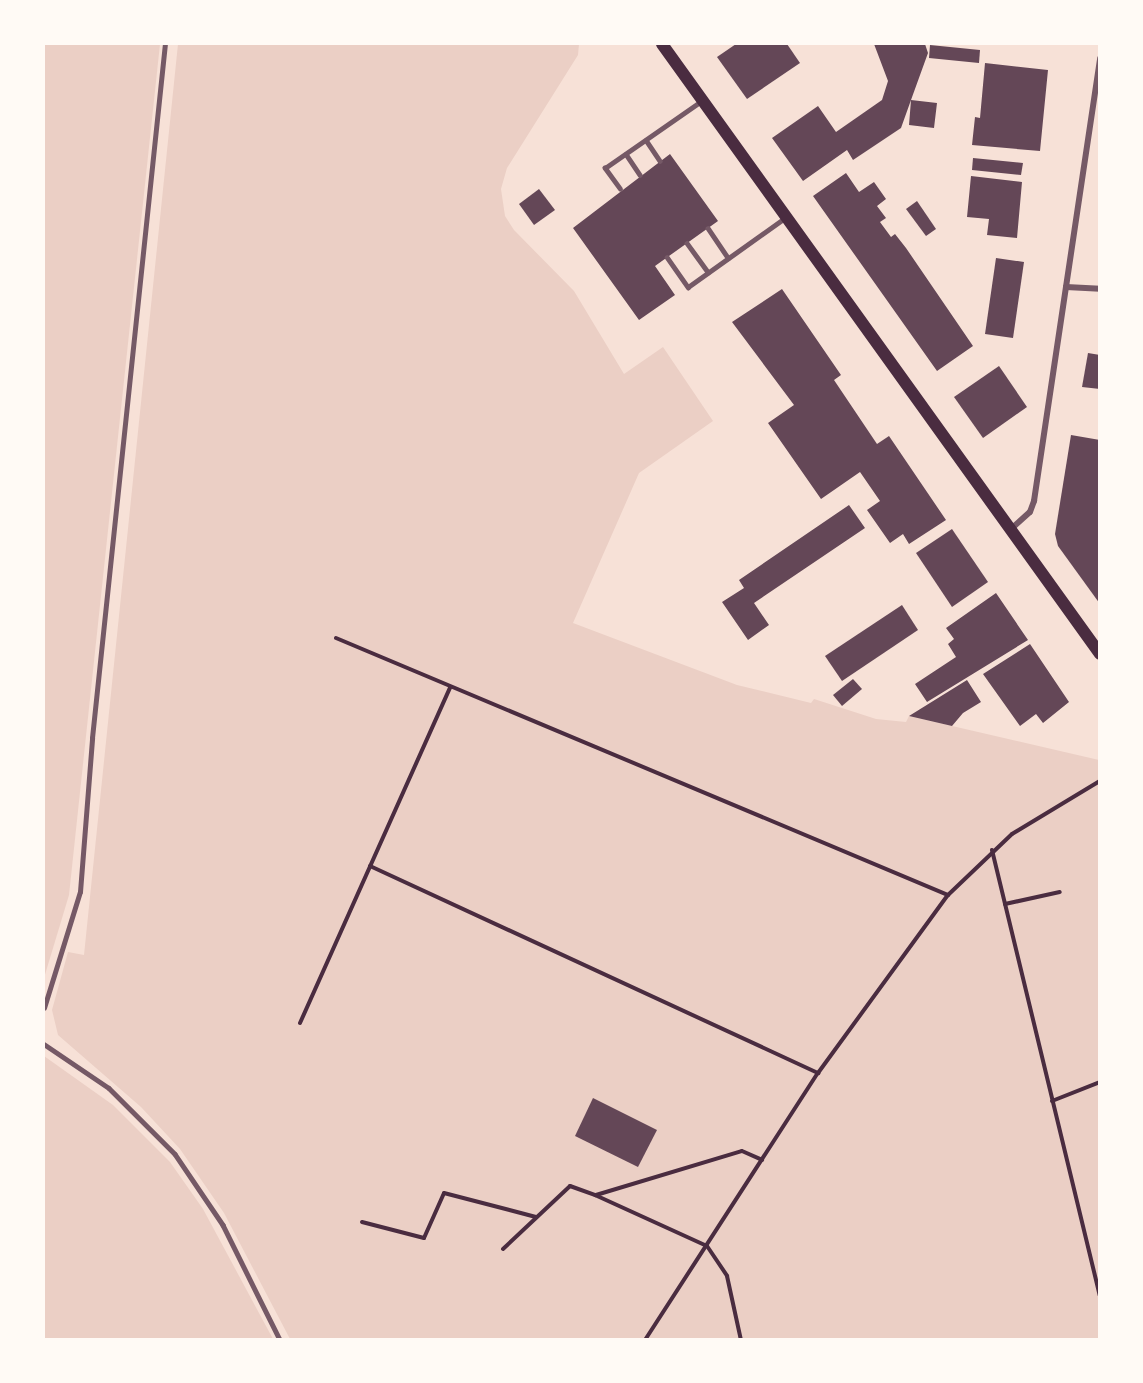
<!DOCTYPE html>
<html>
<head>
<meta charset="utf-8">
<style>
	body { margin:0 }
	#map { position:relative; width:1143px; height:1383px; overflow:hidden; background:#f7e1d7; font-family:"Golos Text",sans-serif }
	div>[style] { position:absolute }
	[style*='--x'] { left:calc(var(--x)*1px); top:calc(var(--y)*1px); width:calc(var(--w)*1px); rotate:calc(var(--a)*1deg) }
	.green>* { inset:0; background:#ebcfc5 }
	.building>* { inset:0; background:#644757 }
	.path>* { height:4px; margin:-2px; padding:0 2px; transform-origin:2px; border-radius:2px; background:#4a2c40 }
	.service>* { height:4.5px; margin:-2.25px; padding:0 2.25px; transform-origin:2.25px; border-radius:2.25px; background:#755966 }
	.minor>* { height:6px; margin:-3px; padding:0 3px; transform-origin:3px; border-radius:3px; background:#755966 }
	.secondary>* { height:12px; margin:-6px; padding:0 6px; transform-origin:6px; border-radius:6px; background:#4a2c40 }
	span { translate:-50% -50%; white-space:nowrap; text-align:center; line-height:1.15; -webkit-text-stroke:4.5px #fffaf5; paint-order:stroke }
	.frame { position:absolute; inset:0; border:45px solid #fffaf5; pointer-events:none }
</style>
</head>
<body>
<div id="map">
	<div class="green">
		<i style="clip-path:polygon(44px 44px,160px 44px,69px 895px,44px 978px)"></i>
		<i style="clip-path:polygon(178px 44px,579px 44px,578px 55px,507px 168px,501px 189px,505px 216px,514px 230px,574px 291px,624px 374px,663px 347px,713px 421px,639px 473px,573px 623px,737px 685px,811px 703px,814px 699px,876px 719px,906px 722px,909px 716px,1099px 760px,1099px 1339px,290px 1339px,224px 1213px,180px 1149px,141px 1107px,58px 1035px,52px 1010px,68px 952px,84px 955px)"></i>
		<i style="clip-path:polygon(44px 1056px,113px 1105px,170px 1162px,203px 1209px,273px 1339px,44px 1339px)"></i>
	</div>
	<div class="building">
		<i style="clip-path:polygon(736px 44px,787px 44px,800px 63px,747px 99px,717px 57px)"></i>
		<i style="clip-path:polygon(874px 44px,925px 44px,928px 53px,911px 100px,937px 103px,934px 128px,909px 125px,911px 100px,901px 128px,853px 160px,847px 150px,803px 181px,772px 138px,818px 106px,836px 132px,882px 100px,888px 81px)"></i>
		<i style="clip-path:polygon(930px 45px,980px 50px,979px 63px,929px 58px)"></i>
		<i style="clip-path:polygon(985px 63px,1048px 70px,1040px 151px,972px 145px,975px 117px,980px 118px)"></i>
		<i style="clip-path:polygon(670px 154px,718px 221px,655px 266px,675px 295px,639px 320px,573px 228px)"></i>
		<i style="clip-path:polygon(973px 158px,1023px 163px,1021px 175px,972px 170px)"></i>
		<i style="clip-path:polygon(846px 173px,859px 192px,874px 182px,886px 199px,877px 206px,886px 218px,880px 222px,891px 237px,895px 234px,906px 248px,973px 346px,937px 371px,813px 196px)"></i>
		<i style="clip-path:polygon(971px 176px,1022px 182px,1017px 238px,987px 235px,989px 219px,967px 217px)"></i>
		<i style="clip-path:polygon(539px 189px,555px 210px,534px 225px,519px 204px)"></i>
		<i style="clip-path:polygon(917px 201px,936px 229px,926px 236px,906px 209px)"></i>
		<i style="clip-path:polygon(996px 258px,1024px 262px,1013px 338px,985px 334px)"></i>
		<i style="clip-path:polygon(782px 289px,841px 375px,834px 380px,877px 444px,889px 436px,946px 520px,909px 544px,903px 534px,890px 543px,867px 510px,880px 501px,860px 472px,821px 499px,768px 423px,794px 405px,732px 322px)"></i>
		<i style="clip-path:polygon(1088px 353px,1100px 355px,1100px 389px,1082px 387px)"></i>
		<i style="clip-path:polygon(999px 366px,1027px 407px,983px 438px,954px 397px)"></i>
		<i style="clip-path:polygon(1071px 435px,1100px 440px,1100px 604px,1058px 546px,1055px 534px)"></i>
		<i style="clip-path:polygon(849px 505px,865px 528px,754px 603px,769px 625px,748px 640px,722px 602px,744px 588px,739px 580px)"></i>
		<i style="clip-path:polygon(952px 529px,988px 582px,952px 607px,916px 553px)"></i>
		<i style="clip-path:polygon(996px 593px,1028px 640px,927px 702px,915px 684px,956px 657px,948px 644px,954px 639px,946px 628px)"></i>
		<i style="clip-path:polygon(902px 605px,918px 630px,842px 681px,825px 656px)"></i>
		<i style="clip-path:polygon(1030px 644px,1069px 702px,1043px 723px,1036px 714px,1020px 726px,983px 674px)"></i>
		<i style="clip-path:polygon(853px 679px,862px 689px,842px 706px,833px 695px)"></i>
		<i style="clip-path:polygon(967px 680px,981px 702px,963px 713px,952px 726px,909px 716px)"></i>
		<i style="clip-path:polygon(593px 1098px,657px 1130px,638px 1167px,575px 1136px)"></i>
	</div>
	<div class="path">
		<i style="--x:336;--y:638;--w:664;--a:22.78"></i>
		<i style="--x:992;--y:850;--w:458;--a:76.4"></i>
		<i style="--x:370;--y:866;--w:494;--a:24.8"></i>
		<i style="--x:1005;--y:904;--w:56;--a:-12.3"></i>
		<i style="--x:300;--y:1023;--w:368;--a:-65.9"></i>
		<i style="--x:1052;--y:1101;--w:52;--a:-21.6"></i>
		<i style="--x:596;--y:1195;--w:152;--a:-16.8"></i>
		<i style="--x:742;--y:1151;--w:22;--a:24"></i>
		<i style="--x:362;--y:1222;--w:64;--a:14.5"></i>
		<i style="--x:424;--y:1238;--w:49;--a:-66"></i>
		<i style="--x:444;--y:1193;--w:95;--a:14.6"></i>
		<i style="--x:503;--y:1249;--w:92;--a:-43.2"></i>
		<i style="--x:570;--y:1186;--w:27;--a:20"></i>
		<i style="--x:595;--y:1195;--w:123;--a:24.5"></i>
		<i style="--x:707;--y:1246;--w:36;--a:56"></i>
		<i style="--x:727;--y:1276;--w:66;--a:77.7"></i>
		<i style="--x:645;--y:1340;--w:318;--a:-57.1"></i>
		<i style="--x:818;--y:1073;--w:220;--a:-53.9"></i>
		<i style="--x:948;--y:895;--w:88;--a:-43.6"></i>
		<i style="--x:1012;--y:834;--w:103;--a:-31.1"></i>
	</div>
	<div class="service">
		<i style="--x:646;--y:140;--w:25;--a:56"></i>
		<i style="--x:626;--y:154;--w:25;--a:56"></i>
		<i style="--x:620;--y:189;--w:26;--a:-126"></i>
		<i style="--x:605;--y:168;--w:119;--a:-34.8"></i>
		<i style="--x:708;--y:228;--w:36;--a:56"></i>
		<i style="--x:687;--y:243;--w:36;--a:54"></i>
		<i style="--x:667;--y:257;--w:37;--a:55"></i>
		<i style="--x:688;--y:287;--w:120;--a:-35.5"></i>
		<i style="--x:44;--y:1008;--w:121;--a:-72.8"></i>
		<i style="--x:80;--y:892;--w:154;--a:-85.5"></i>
		<i style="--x:92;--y:738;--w:698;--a:-84"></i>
		<i style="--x:44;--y:1044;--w:78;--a:34.1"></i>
		<i style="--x:109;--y:1088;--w:93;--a:45"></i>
		<i style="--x:175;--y:1154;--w:86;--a:55.9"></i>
		<i style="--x:223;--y:1225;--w:128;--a:63.6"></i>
	</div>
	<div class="minor">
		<i style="--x:1066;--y:287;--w:34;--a:3"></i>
		<i style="--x:1011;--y:529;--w:25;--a:-42"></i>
		<i style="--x:1030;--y:512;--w:12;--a:-70"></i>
		<i style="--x:1034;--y:501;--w:448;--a:-81.5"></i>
	</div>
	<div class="secondary">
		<i style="--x:662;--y:44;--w:751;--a:54.32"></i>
	</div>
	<div class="frame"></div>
</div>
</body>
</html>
